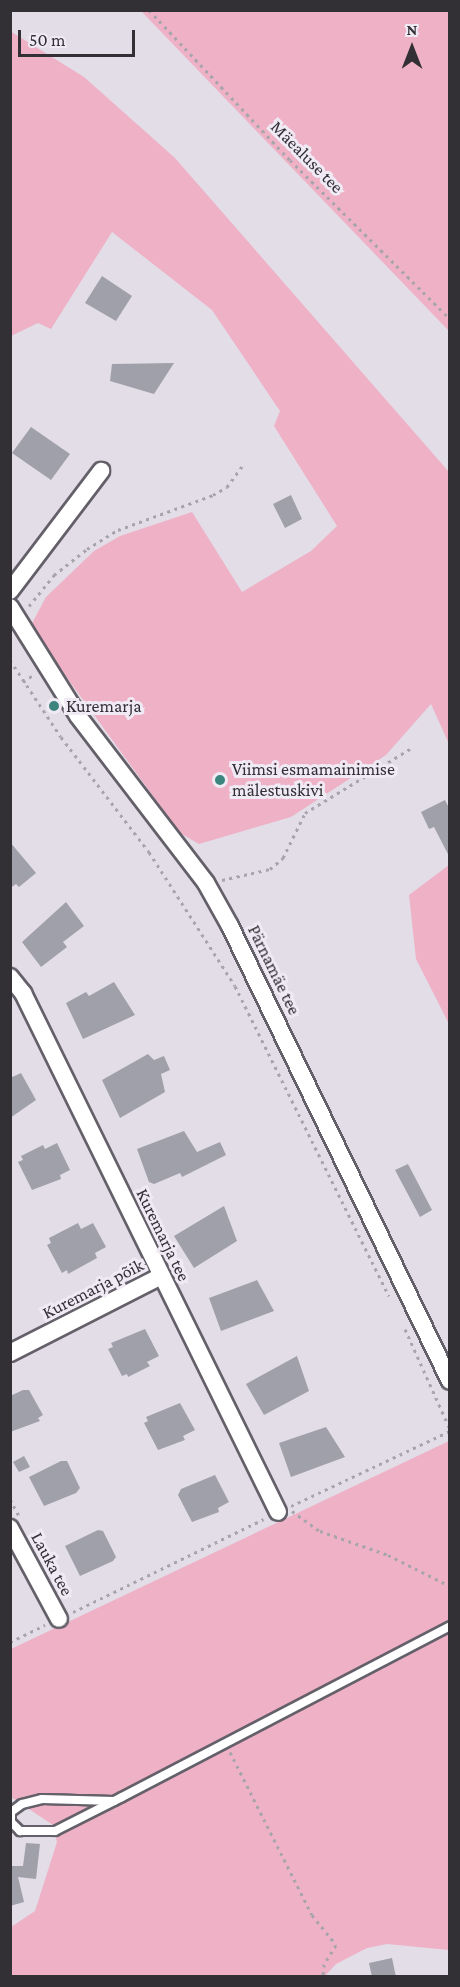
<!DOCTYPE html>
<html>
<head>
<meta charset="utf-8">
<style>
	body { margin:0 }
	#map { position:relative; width:460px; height:1987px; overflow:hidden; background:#e3dde8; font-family:"Crimson Pro",serif }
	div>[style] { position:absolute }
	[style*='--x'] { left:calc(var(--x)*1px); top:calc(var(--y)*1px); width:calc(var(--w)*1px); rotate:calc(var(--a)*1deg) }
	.green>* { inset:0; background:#eeb1c5 }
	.building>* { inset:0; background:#9fa0aa }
	.path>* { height:3px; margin-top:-1.5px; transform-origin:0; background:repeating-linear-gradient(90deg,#a8a4ac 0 3px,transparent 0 7.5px) }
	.roads { filter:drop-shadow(2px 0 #646069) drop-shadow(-2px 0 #646069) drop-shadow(0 2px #646069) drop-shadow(0 -2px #646069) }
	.lane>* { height:8px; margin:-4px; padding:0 4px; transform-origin:4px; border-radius:4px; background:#fff }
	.street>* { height:16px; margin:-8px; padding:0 8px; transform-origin:8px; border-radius:8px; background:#fff }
	.dots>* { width:16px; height:16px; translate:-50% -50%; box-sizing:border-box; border:3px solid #f0eaf5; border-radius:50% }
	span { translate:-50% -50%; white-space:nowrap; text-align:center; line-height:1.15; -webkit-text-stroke:6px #f0eaf5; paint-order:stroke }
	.street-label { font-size:18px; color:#323034 }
	.poi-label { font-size:18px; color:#323034 }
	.left { translate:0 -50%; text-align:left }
	.frame { position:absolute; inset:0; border:12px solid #323034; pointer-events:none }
	.north { position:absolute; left:382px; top:18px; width:60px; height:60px; -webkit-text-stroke:4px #f0eaf5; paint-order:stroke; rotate:0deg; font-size:16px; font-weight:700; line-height:24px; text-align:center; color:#323034 }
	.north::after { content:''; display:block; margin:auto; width:21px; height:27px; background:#323034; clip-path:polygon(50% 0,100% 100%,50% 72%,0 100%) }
	.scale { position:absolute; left:18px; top:30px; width:117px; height:27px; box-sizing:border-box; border:3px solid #323034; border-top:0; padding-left:8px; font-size:18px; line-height:21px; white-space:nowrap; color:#323034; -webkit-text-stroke:4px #f0eaf5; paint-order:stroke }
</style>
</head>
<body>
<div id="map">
	<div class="green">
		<i style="clip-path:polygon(141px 11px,449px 11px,449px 331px)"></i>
		<i style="clip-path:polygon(10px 31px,84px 77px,175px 158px,449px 472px,449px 744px,431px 704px,386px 755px,291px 817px,199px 844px,180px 833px,30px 627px,46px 597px,94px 551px,120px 536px,192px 512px,242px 592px,311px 551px,337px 526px,274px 426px,280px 411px,212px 310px,112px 232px,51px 329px,38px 323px,11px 336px)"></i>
		<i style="clip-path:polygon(449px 865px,449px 1024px,416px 959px,409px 895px)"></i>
		<i style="clip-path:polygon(449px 1441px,449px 1950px,387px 1944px,367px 1948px,336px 1964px,325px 1976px,11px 1976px,11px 1927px,35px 1911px,57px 1842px,53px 1825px,11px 1797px,11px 1649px)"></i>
	</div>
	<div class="building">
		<i style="clip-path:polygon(102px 276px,132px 296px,116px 321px,85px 303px)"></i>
		<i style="clip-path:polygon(174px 363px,154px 394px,110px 381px,112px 364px)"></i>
		<i style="clip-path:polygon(31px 427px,70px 454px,51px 480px,12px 453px)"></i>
		<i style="clip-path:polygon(291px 495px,302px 519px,285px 528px,273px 504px)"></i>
		<i style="clip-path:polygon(445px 800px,450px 810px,450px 858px,434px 827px,429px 829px,421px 812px)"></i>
		<i style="clip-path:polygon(10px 842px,36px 873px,19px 887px,16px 884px,10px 888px)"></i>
		<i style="clip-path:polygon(66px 902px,84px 926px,63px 942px,67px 947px,41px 967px,22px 942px)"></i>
		<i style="clip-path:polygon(114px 982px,135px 1015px,83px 1039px,66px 1003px,86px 992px,89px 996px)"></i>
		<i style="clip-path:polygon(148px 1054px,154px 1060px,164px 1056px,170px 1070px,161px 1074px,165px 1092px,120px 1118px,102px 1080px)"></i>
		<i style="clip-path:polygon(21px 1073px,36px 1100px,10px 1118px,10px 1078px)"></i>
		<i style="clip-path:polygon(184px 1131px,197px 1152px,220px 1142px,226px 1155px,182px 1177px,180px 1173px,154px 1184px,149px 1182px,137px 1149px)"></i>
		<i style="clip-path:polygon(57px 1143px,70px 1170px,60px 1175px,61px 1179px,32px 1190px,18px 1162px,23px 1160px,21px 1156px,43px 1145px,45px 1149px)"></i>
		<i style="clip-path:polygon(408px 1164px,432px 1210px,420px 1217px,395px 1170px)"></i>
		<i style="clip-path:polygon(224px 1206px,237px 1241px,194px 1268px,174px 1236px)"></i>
		<i style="clip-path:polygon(78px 1223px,81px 1229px,93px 1223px,106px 1247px,95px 1253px,97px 1258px,68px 1274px,67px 1270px,62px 1273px,47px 1245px,51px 1243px,49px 1238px)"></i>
		<i style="clip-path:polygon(257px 1280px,274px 1311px,221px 1331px,209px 1298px)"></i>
		<i style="clip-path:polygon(145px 1329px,159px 1356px,147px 1362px,150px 1366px,128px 1377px,127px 1374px,122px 1376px,108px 1349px,113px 1347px,111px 1343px)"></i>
		<i style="clip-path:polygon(297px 1356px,309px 1391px,264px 1415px,246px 1384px)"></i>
		<i style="clip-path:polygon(23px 1390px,29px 1390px,43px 1415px,38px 1418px,40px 1421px,10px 1432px,10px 1396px)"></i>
		<i style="clip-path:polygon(180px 1403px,195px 1430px,183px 1436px,185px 1440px,158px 1450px,144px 1423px,148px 1421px,146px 1417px)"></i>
		<i style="clip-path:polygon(326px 1427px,345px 1457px,291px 1477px,279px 1443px)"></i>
		<i style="clip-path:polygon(24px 1456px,30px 1467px,19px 1472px,13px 1462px)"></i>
		<i style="clip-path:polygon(61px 1461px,67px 1461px,80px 1488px,76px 1493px,44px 1506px,29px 1477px)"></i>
		<i style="clip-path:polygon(215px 1475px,229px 1502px,218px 1508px,219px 1512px,192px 1522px,178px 1495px,181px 1489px)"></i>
		<i style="clip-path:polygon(98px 1530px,103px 1531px,116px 1557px,113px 1561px,80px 1576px,65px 1546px)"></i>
		<i style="clip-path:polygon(26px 1843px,40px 1844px,36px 1879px,18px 1877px,24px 1902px,10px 1906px,10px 1866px,23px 1866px)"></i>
		<i style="clip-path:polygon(392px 1958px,396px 1977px,372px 1977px,369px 1963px)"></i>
	</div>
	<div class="path">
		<i style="--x:149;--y:10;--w:206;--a:46.8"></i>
		<i style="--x:290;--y:160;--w:226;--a:44.8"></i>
		<i style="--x:29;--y:606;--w:40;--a:-51"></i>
		<i style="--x:54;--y:575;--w:42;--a:-38.2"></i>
		<i style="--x:87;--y:549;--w:36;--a:-32"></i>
		<i style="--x:118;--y:530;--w:101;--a:-20.2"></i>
		<i style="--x:213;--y:495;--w:16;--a:-30"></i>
		<i style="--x:227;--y:487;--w:26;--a:-54"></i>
		<i style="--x:10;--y:660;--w:92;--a:56.5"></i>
		<i style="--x:61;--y:737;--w:145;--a:52.6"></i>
		<i style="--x:149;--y:852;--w:159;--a:57.3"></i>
		<i style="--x:235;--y:986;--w:346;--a:63.6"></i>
		<i style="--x:23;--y:682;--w:12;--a:-35"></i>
		<i style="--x:222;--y:880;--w:49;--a:-12.9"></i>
		<i style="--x:270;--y:869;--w:17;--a:-40"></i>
		<i style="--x:283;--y:858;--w:50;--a:-63.9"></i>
		<i style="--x:305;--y:813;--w:127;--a:-31.4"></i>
		<i style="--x:405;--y:1329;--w:110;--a:65.8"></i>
		<i style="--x:10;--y:1499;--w:19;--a:62"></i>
		<i style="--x:291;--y:1506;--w:176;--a:-25.3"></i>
		<i style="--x:292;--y:1511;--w:34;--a:36"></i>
		<i style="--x:320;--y:1531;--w:72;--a:19.4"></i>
		<i style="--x:388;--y:1555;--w:69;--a:26.6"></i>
		<i style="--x:73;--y:1612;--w:212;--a:-26"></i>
		<i style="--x:10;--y:1642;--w:39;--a:-26"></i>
		<i style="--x:230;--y:1752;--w:182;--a:63.3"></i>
		<i style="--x:312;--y:1915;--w:38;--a:51"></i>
		<i style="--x:336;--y:1945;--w:22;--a:122"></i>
		<i style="--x:324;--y:1964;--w:12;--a:95"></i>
	</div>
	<div class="roads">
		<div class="lane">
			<i style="--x:114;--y:1801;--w:72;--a:-178.4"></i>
			<i style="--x:42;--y:1799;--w:21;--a:166"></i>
			<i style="--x:22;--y:1804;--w:14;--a:144"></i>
			<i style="--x:11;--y:1812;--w:10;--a:90"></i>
			<i style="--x:11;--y:1822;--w:13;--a:45"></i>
			<i style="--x:20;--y:1831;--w:35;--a:0"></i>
			<i style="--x:55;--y:1831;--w:75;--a:-26.9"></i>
			<i style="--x:122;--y:1797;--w:370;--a:-27.5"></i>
		</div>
		<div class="street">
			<i style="--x:10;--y:591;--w:151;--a:-52.8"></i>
			<i style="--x:10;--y:607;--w:128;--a:58"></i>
			<i style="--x:78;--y:716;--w:210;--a:52.5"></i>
			<i style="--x:206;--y:883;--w:49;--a:60.8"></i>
			<i style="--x:230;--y:926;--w:505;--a:64.2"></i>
			<i style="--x:10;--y:977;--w:21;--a:51"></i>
			<i style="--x:23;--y:993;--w:578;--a:63.83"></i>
			<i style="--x:10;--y:1353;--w:169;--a:-27"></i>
			<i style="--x:10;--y:1528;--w:103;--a:61.7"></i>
		</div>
	</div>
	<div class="dots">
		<i style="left:54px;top:706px;background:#3c847e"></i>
		<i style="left:220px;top:780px;background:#3c847e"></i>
	</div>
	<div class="street-label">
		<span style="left:307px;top:157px;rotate:45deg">Mäealuse tee</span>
		<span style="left:274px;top:970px;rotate:64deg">Pärnamäe tee</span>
		<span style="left:163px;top:1235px;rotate:64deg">Kuremarja tee</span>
		<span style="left:93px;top:1289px;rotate:-27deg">Kuremarja põik</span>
		<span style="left:52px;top:1564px;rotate:62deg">Lauka tee</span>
	</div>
	<div class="poi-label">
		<span class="left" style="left:66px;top:706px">Kuremarja</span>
		<span class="left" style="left:232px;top:780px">Viimsi esmamainimise<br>mälestuskivi</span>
	</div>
	<div class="frame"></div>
	<div class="north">N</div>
	<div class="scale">50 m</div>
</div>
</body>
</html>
